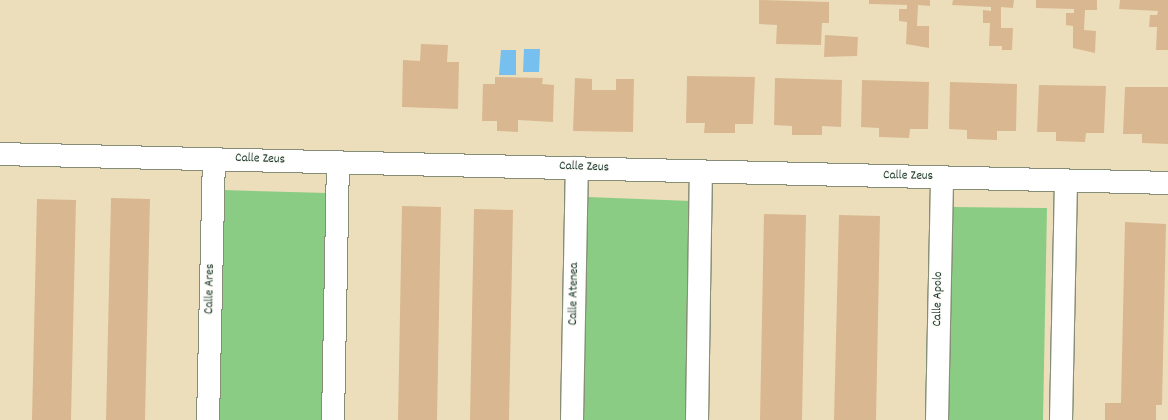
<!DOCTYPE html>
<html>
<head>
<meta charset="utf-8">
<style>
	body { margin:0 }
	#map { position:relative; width:1168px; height:420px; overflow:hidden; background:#eddebb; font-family:Dekko,sans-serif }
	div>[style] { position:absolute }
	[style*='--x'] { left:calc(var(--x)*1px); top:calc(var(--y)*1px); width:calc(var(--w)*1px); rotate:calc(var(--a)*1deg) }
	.green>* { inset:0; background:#8bcc84 }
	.water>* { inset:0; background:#76bfef }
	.building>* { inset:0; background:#d9b891 }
	.roads { filter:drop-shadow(1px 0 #868e78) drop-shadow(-1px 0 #868e78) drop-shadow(0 1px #868e78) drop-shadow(0 -1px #868e78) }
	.minor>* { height:22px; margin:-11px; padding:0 11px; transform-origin:11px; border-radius:11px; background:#fff }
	span { translate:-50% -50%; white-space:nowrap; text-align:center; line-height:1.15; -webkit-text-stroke:3.5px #fdfcf7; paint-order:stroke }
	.street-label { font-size:13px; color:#1f3d34 }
</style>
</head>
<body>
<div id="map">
	<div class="green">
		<i style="clip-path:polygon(223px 190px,327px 193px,322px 420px,218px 420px)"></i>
		<i style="clip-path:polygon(588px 197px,691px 201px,687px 420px,584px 420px)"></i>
		<i style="clip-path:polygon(952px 207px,1047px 208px,1043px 420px,948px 420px)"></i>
	</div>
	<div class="water">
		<i style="clip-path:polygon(524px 49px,540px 49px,539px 72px,523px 72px)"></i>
		<i style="clip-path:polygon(501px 50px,516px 50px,516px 75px,499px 75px)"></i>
	</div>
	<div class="building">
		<i style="clip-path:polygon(759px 0,829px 2px,829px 23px,822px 23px,821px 45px,776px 44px,777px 25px,759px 24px)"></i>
		<i style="clip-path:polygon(869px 0,930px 0,930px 6px,918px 5px,917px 26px,929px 26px,929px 48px,906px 44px,907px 22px,899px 21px,899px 9px,907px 9px,907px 5px,869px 4px)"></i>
		<i style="clip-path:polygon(953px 0,1014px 0,1013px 8px,1001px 7px,1001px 28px,1013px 28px,1012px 50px,1002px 50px,1002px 46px,989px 46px,990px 23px,983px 23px,983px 10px,991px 11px,991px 7px,952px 5px)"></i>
		<i style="clip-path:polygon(1036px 0,1097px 0,1097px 10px,1085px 10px,1084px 30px,1096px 31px,1095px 53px,1073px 48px,1073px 26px,1066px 25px,1066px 13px,1074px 13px,1074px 9px,1036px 8px)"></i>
		<i style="clip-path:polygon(1120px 0,1168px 0,1168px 50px,1156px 50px,1157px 27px,1149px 27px,1150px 15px,1157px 15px,1158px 11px,1119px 9px)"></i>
		<i style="clip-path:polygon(825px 35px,858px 37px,857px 56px,824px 57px)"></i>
		<i style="clip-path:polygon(421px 44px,448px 45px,447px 62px,459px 62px,458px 109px,402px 107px,403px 60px,420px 61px)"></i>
		<i style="clip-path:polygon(687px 76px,755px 77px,753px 124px,735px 124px,735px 133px,704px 133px,705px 123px,686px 123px)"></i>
		<i style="clip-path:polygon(495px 77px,543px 78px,542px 84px,554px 85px,553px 122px,518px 120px,518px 132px,497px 131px,497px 121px,482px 121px,483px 84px,495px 84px)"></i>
		<i style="clip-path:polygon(575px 78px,592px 79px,592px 90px,616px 90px,616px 79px,634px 79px,633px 132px,573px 131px)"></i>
		<i style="clip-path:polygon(775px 78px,842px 80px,841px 127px,822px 126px,822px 135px,792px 135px,792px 126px,774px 125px)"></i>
		<i style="clip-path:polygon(862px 80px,929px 82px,928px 129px,910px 129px,909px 138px,879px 137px,879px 128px,861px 127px)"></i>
		<i style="clip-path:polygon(950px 82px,1017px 84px,1016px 131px,997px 131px,997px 140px,967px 139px,967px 130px,949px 129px)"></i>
		<i style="clip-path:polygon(1039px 85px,1106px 86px,1104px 133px,1086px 133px,1085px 142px,1056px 141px,1056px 132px,1037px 132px)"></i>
		<i style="clip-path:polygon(1125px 87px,1168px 87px,1168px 144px,1142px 143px,1142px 134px,1123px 134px)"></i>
		<i style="clip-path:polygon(111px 198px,150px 199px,145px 420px,106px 420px)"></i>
		<i style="clip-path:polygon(37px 199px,76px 200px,71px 420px,32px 420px)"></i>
		<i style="clip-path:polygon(402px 206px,441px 207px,437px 420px,398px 420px)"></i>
		<i style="clip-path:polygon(474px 209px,513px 210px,509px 420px,470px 420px)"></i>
		<i style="clip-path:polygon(764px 214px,806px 215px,802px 420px,760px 420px)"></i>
		<i style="clip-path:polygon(839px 215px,880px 216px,876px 420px,834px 420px)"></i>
		<i style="clip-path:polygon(1125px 222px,1166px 224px,1162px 405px,1156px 405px,1156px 420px,1105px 420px,1105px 403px,1121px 403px)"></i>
	</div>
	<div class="roads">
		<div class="minor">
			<i style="--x:0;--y:154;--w:1168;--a:1.42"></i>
			<i style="--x:208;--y:420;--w:261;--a:-88.7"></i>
			<i style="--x:333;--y:420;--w:258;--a:-88.9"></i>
			<i style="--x:572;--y:420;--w:252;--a:-88.9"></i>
			<i style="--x:697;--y:420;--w:248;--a:-89.1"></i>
			<i style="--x:937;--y:420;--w:242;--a:-88.8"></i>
			<i style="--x:1061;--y:420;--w:239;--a:-88.8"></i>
		</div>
	</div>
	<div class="street-label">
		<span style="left:260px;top:160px;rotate:2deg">Calle Zeus</span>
		<span style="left:584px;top:168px;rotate:2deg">Calle Zeus</span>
		<span style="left:908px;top:177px;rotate:1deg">Calle Zeus</span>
		<span style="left:211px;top:289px;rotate:-89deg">Calle Ares</span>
		<span style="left:575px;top:294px;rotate:-89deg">Calle Atenea</span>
		<span style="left:939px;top:299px;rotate:-89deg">Calle Apolo</span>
	</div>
</div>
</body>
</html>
